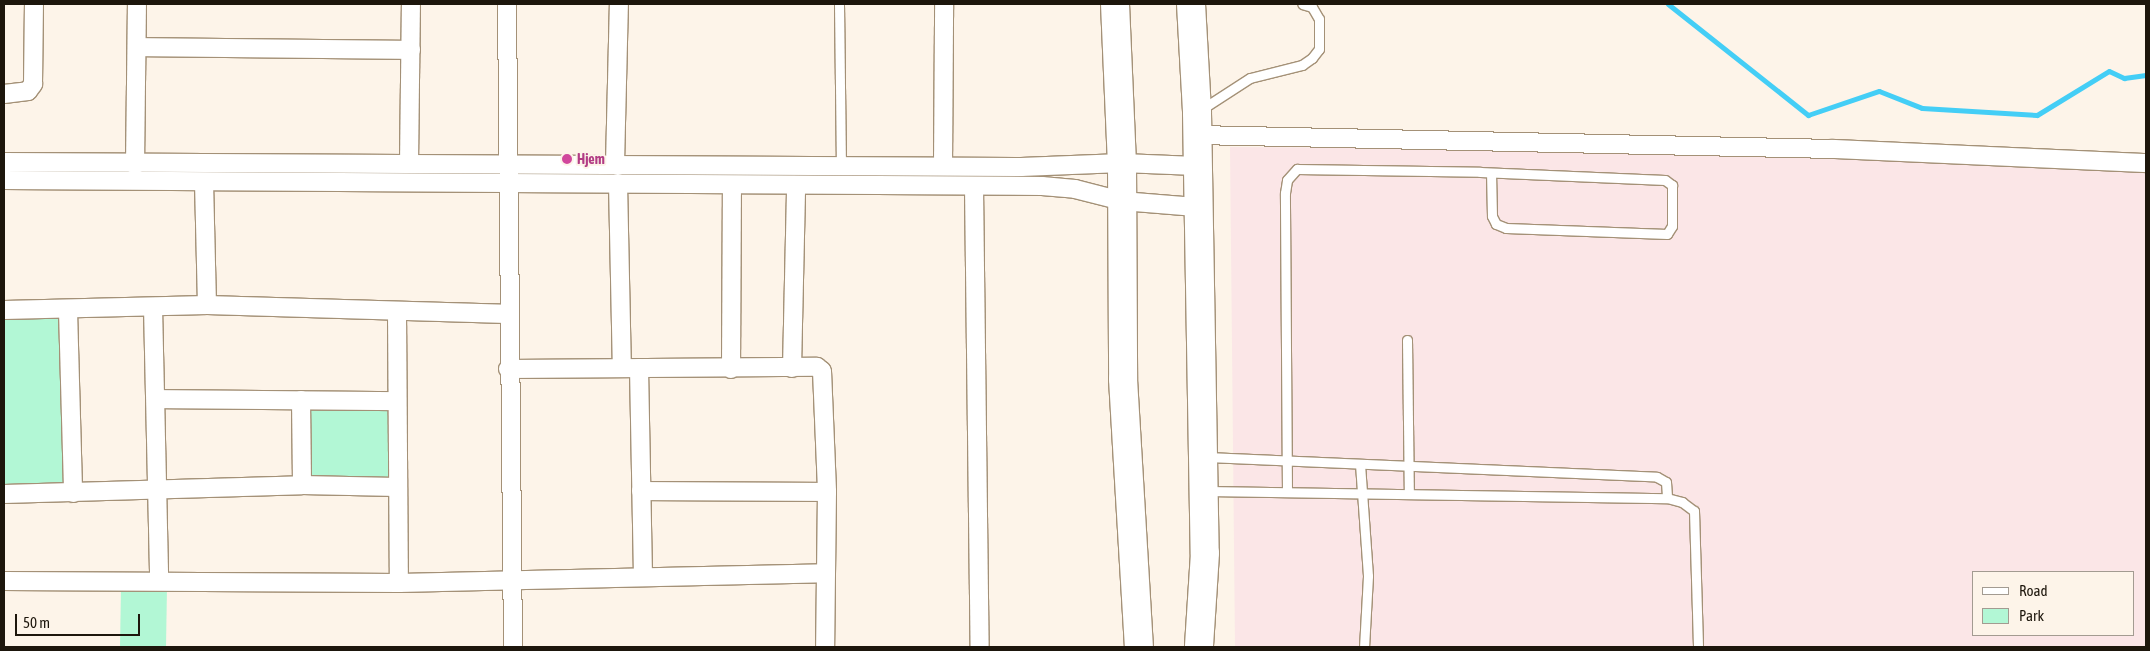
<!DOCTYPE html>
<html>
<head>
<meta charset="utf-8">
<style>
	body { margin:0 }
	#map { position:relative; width:2150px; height:651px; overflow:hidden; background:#fdf4e9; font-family:"Asap Condensed",sans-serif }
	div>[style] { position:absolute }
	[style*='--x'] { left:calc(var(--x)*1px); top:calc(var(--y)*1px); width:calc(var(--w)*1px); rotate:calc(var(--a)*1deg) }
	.industrial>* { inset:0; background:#fbe6e7 }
	.green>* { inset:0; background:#b2f7d5 }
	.stream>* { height:5px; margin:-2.5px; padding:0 2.5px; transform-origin:2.5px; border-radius:2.5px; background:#44cef6 }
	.roads { filter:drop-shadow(1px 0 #a49177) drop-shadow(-1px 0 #a49177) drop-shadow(0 1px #a49177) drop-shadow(0 -1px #a49177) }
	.lane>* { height:9px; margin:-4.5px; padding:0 4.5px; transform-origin:4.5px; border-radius:4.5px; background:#fff }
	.street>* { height:18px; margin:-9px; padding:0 9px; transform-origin:9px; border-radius:9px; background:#fff }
	.primary>* { height:28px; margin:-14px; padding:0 14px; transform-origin:14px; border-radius:14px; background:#fff }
	.dots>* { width:14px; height:14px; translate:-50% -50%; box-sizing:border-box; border:2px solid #fdf4e9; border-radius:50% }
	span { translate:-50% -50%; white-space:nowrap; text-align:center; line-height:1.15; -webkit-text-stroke:4px #fdf4e9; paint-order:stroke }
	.hotel-label { font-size:14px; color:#b23c85; font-weight:700 }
	.left { translate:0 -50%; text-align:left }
	.frame { position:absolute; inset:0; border:5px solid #1d160c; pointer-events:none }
	.legend { position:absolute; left:1972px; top:571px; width:162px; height:65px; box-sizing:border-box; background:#fdf4e9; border:1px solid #a39b91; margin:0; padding:6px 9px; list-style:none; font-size:15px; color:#1d160c }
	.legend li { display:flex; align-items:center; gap:10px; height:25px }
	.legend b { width:25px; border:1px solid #a39b91 }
	.scale { position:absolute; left:15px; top:614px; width:125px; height:22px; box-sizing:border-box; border:2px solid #1d160c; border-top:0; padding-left:6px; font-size:15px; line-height:18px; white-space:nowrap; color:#1d160c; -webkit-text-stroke:4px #fdf4e9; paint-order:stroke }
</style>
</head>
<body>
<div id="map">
	<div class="industrial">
		<i style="clip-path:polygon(evenodd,1230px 147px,1689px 149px,2146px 166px,2146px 647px,1235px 647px,1230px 147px,1974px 572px,2134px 572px,2134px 635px,1974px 635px,1974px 572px)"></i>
	</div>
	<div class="green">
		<i style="clip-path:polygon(65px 317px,65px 484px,4px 484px,4px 318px)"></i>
		<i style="clip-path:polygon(306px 402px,394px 402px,393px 477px,306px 477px)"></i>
		<i style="clip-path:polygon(121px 587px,167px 587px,166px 647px,120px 647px)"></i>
	</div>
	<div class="stream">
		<i style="--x:1668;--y:4;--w:179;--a:38.4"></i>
		<i style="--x:1808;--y:115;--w:75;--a:-18.7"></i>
		<i style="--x:1879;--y:91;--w:46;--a:21.6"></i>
		<i style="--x:1922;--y:108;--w:115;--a:3.5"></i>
		<i style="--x:2037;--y:115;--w:84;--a:-31.4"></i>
		<i style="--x:2109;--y:71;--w:17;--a:25"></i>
		<i style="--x:2124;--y:78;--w:22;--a:-8"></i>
	</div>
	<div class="roads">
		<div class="lane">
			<i style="--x:839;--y:4;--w:161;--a:89.3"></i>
			<i style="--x:1202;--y:109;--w:57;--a:-32.9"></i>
			<i style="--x:1250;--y:78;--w:54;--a:-14"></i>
			<i style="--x:1302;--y:65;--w:12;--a:-35"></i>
			<i style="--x:1312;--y:58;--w:11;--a:-52"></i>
			<i style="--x:1319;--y:49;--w:30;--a:-90"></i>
			<i style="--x:1319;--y:19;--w:14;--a:-120"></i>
			<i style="--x:1312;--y:7;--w:10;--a:-163"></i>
			<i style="--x:1407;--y:340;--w:154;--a:89.3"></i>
			<i style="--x:1207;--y:457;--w:450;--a:2.5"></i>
			<i style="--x:1657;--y:477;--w:10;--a:29"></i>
			<i style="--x:1666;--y:482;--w:16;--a:86"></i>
			<i style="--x:1360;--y:464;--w:112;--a:85.9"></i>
			<i style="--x:1368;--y:576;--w:71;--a:93.2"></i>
			<i style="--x:1207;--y:491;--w:460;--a:0.9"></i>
			<i style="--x:1667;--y:498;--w:16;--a:15"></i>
			<i style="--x:1682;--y:502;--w:15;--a:37"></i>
			<i style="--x:1694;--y:511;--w:136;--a:88.3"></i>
			<i style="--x:1287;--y:492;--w:299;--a:-90.4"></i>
			<i style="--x:1285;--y:193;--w:13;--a:-81"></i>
			<i style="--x:1287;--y:180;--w:15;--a:-48"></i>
			<i style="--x:1297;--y:169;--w:183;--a:0.9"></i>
			<i style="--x:1480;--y:172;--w:185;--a:2.5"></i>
			<i style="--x:1665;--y:180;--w:9;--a:36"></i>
			<i style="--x:1672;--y:185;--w:41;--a:90"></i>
			<i style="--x:1672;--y:226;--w:9;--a:122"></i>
			<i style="--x:1667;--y:234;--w:161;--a:-177.9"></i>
			<i style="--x:1506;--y:228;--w:11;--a:-158"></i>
			<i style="--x:1496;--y:224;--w:9;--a:-117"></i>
			<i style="--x:1492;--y:216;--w:43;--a:-91.3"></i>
		</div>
		<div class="street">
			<i style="--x:507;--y:4;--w:643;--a:89.47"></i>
			<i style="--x:137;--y:47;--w:274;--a:0.6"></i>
			<i style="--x:4;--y:94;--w:24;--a:-7"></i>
			<i style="--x:28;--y:91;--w:9;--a:-54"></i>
			<i style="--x:33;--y:84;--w:80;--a:-89.3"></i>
			<i style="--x:1197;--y:135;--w:636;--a:1.26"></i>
			<i style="--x:1833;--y:149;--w:313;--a:2.6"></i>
			<i style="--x:4;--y:162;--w:1017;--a:0.28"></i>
			<i style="--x:1021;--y:167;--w:101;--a:-2.3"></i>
			<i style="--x:1122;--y:163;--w:74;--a:2.3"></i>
			<i style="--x:409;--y:163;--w:159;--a:-89.3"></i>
			<i style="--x:615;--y:164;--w:160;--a:-88.6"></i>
			<i style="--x:135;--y:165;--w:161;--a:-89.3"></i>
			<i style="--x:943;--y:166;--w:162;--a:-89.6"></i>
			<i style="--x:4;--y:180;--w:1038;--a:0.33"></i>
			<i style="--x:1042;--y:186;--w:33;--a:5"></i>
			<i style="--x:1075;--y:189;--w:49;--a:14.3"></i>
			<i style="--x:1122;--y:201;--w:74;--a:4.6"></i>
			<i style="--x:204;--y:182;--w:123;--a:88.6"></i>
			<i style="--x:618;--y:183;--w:185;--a:88.8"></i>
			<i style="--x:974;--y:187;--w:460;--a:89.3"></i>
			<i style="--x:153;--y:307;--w:273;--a:88.7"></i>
			<i style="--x:4;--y:310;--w:203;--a:-1.4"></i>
			<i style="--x:207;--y:305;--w:300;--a:1.7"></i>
			<i style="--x:68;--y:310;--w:183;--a:88.4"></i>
			<i style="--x:397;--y:312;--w:271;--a:89.6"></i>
			<i style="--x:639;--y:368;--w:207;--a:88.9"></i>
			<i style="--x:792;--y:368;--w:183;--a:-88.7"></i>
			<i style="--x:508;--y:369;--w:309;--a:-0.4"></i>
			<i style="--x:817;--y:367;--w:6;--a:39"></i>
			<i style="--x:822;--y:371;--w:121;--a:87.6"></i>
			<i style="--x:827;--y:492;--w:155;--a:90.7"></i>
			<i style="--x:731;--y:369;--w:183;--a:-89.7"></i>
			<i style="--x:157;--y:399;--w:240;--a:0.5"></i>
			<i style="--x:301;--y:400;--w:85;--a:89.3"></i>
			<i style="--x:641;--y:491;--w:186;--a:0.3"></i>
			<i style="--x:4;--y:494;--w:298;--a:-1.7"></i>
			<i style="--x:302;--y:485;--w:95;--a:1.2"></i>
			<i style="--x:4;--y:581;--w:395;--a:0.3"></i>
			<i style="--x:399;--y:583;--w:427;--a:-1.3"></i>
		</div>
		<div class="primary">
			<i style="--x:1115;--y:4;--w:159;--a:87.5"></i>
			<i style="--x:1122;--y:163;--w:216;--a:89.7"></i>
			<i style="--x:1123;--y:379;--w:268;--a:86.6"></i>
			<i style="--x:1191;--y:4;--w:109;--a:86.8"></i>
			<i style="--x:1197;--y:113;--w:440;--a:89"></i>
			<i style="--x:1205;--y:553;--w:94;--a:93.7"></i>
		</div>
	</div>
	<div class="dots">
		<i style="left:567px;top:159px;background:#d1479c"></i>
	</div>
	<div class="hotel-label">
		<span class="left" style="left:577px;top:159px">Hjem</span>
	</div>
	<div class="frame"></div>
	<ul class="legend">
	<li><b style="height:6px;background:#fff"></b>Road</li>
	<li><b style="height:14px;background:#b2f7d5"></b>Park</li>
	</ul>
	<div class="scale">50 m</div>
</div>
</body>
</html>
